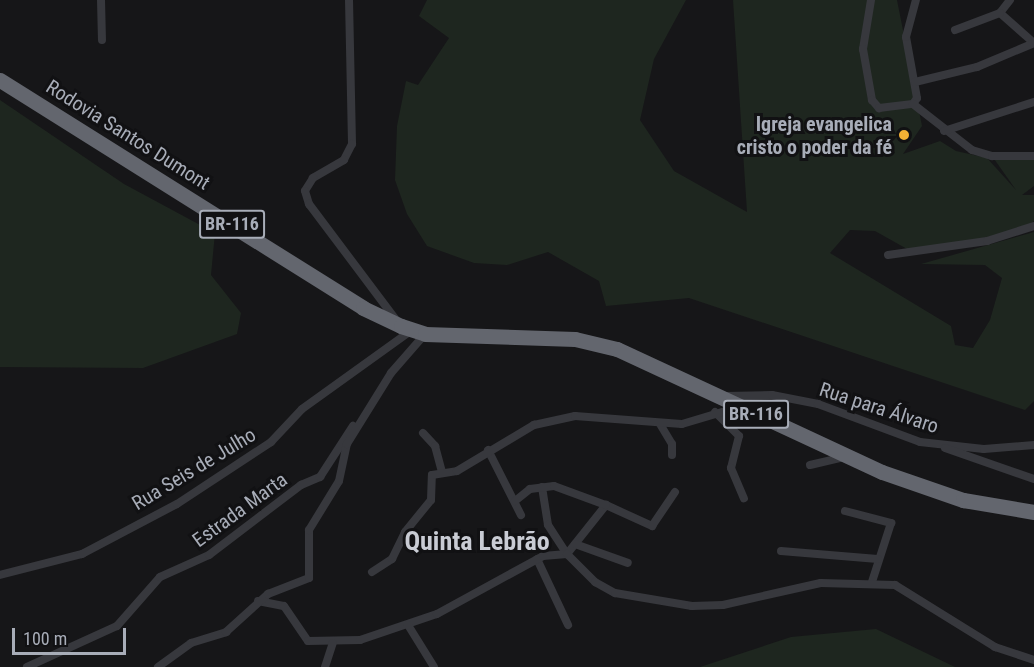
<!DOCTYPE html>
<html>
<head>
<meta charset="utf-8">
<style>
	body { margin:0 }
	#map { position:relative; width:1034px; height:667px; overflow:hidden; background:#161618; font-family:"Roboto Condensed",sans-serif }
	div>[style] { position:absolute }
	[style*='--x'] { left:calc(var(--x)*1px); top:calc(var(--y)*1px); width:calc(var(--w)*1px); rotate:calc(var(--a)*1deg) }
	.green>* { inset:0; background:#1e261f }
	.street>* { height:8px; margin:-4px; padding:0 4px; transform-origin:4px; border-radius:4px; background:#37383d }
	.highway>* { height:15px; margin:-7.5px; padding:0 7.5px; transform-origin:7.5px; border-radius:7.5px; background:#63666e }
	.dots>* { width:16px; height:16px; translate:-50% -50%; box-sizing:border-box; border:3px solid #111113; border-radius:50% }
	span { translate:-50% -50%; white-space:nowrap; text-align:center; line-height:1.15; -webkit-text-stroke:6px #111113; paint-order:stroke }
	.shield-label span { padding:2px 4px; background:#111113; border:2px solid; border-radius:4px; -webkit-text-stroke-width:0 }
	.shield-label { font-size:18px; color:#a8adb8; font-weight:700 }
	.poi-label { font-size:20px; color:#a8adb8; font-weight:700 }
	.right { translate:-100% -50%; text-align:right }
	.street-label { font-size:20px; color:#a8adb8 }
	.district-label { font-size:26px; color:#c9ccd4; font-weight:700 }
	.scale { position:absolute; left:12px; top:628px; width:114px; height:27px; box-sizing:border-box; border:3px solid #a8adb8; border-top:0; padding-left:8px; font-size:18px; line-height:21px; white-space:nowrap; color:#a8adb8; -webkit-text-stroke:4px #111113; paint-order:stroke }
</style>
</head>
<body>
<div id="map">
	<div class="green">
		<i style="clip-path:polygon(427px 0,686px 0,654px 59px,640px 120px,674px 171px,747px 212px,733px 0,897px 0,922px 126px,903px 154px,940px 141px,956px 151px,987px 158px,1016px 190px,992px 156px,1034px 154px,1034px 186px,1022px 195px,1034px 195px,1034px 221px,1026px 228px,916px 254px,875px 231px,850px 230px,830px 253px,951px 326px,955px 345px,973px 348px,990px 320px,1002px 278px,985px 265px,921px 264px,1034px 232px,1034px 401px,1025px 410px,689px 298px,606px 306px,599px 281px,548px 252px,507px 265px,474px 263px,427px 246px,407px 214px,395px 180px,397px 126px,406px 81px,418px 85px,449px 38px,419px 16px)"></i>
		<i style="clip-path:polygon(0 100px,124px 184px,215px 233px,211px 275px,241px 313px,237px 334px,143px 368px,0 367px)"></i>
		<i style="clip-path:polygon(876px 629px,955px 667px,700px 667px,791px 637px)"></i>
	</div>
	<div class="street">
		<i style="--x:101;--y:0;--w:40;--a:88.6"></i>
		<i style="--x:349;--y:0;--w:144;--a:88.8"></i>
		<i style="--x:352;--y:144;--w:18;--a:117"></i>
		<i style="--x:344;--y:160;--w:36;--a:150"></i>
		<i style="--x:313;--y:178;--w:15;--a:122"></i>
		<i style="--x:305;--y:191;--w:14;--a:73"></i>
		<i style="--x:309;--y:204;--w:146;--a:53.1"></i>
		<i style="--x:871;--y:0;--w:50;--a:99.3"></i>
		<i style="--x:863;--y:49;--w:52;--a:80"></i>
		<i style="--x:872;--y:100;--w:11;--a:49"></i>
		<i style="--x:879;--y:108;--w:34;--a:-7"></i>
		<i style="--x:913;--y:104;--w:7;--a:-56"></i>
		<i style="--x:917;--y:98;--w:62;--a:-100.2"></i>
		<i style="--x:906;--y:37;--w:38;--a:-75"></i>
		<i style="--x:1010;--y:0;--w:16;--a:128"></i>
		<i style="--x:1000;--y:13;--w:45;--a:41.4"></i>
		<i style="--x:955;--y:30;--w:48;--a:-20.7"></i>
		<i style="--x:915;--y:82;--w:64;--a:-13.6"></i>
		<i style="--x:977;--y:67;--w:62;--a:-22.8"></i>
		<i style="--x:913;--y:104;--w:75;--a:37.9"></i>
		<i style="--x:972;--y:150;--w:21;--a:17"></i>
		<i style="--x:992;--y:156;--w:42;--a:0"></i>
		<i style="--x:944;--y:131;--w:95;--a:-17.9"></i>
		<i style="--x:888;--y:255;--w:100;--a:-8"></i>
		<i style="--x:987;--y:241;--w:49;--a:-17.7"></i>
		<i style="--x:725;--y:396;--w:47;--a:-1.2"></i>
		<i style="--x:772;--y:395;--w:47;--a:11.1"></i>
		<i style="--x:818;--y:404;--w:109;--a:20.4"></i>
		<i style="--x:920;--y:442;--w:64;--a:6.2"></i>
		<i style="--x:984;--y:449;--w:50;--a:-4.6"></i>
		<i style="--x:715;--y:412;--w:34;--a:45"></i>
		<i style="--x:739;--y:436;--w:33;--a:104"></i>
		<i style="--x:731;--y:468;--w:33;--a:67"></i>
		<i style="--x:660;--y:424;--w:23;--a:59"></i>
		<i style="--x:672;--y:444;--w:11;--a:90"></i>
		<i style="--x:423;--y:433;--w:18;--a:47"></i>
		<i style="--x:435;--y:446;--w:27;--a:75"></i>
		<i style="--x:945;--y:448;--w:94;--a:19.2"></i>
		<i style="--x:488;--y:450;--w:73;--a:63.1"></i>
		<i style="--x:810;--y:465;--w:37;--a:-13"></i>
		<i style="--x:542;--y:487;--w:38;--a:81"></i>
		<i style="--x:548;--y:525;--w:35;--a:57"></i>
		<i style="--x:567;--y:554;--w:63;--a:-51.5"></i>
		<i style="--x:606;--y:505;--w:51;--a:24.5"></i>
		<i style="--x:652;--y:526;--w:41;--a:-55.9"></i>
		<i style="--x:515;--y:501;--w:19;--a:-39"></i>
		<i style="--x:530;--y:489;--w:24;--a:-7"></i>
		<i style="--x:554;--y:486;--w:55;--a:20.1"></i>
		<i style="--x:845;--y:511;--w:48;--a:14.6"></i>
		<i style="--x:891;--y:523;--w:62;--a:107.9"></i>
		<i style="--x:575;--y:544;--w:56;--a:19.7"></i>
		<i style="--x:781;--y:551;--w:97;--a:4.7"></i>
		<i style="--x:537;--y:559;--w:73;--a:64.8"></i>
		<i style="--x:372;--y:572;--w:24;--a:-33"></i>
		<i style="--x:392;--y:559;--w:30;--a:-64"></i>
		<i style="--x:405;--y:532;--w:41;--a:-50.9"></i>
		<i style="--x:431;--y:500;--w:25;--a:-88"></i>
		<i style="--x:432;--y:475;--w:25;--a:-9"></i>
		<i style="--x:457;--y:471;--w:90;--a:-30.9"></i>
		<i style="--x:534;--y:425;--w:42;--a:-12.4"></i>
		<i style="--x:575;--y:416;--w:107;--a:4.3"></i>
		<i style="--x:682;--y:424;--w:59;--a:-16.6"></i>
		<i style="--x:0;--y:575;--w:85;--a:-14.4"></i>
		<i style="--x:82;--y:554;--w:107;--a:-27.8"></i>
		<i style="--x:177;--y:504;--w:113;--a:-33.4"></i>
		<i style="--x:271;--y:442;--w:45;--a:-46.8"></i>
		<i style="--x:302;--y:409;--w:135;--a:-35.7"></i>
		<i style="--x:258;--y:601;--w:26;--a:11"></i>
		<i style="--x:284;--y:606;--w:42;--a:55.6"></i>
		<i style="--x:308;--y:641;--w:52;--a:-1.1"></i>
		<i style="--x:360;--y:640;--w:81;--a:-18.7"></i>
		<i style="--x:437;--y:614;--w:121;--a:-28.7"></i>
		<i style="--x:543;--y:556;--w:24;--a:-5"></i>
		<i style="--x:567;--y:554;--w:40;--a:45"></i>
		<i style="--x:595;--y:582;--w:23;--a:29"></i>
		<i style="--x:615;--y:593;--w:78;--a:9.6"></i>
		<i style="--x:692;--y:606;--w:31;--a:-2"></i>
		<i style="--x:723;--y:605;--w:100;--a:-12.7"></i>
		<i style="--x:821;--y:583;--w:74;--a:1.5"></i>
		<i style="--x:895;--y:585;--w:118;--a:31.8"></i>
		<i style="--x:995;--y:647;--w:41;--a:18.4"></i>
		<i style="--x:408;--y:625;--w:49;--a:58.2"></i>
		<i style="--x:27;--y:667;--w:99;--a:-24.5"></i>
		<i style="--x:117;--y:626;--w:65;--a:-48.7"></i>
		<i style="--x:160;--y:577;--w:54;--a:-24.2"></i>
		<i style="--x:209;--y:555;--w:116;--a:-37.3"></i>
		<i style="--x:301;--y:485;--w:21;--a:-23"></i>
		<i style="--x:320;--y:477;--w:61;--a:-57.1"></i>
		<i style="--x:158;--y:667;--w:41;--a:-36"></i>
		<i style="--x:191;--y:643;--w:37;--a:-17"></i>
		<i style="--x:226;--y:632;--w:57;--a:-42.1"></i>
		<i style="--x:268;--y:594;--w:44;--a:-21.3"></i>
		<i style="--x:309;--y:578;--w:48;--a:-90"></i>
		<i style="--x:309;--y:530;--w:57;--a:-58.5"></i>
		<i style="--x:339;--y:481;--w:38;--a:-78"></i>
		<i style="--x:347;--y:444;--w:84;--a:-58.2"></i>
		<i style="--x:391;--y:373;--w:52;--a:-48.9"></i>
		<i style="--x:325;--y:667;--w:25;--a:-72"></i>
	</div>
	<div class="highway">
		<i style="--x:0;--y:80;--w:429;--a:32.1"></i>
		<i style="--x:363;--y:308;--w:42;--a:25.3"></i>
		<i style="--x:401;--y:326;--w:25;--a:18"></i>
		<i style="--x:425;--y:334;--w:150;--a:1.9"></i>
		<i style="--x:575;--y:339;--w:43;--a:13.4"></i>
		<i style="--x:617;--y:349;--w:292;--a:24.9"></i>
		<i style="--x:882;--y:472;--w:86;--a:19.1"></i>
		<i style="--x:963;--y:500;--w:72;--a:9.6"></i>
	</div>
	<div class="dots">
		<i style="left:904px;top:135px;background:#f2b134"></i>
	</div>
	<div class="shield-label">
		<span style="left:232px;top:224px">BR-116</span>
		<span style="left:756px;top:414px">BR-116</span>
	</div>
	<div class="poi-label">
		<span class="right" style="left:892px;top:136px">Igreja evangelica<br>cristo o poder da fé</span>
	</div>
	<div class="street-label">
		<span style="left:128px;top:135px;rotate:32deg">Rodovia Santos Dumont</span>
		<span style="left:879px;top:408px;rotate:18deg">Rua para Álvaro</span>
		<span style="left:194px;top:469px;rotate:-31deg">Rua Seis de Julho</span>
		<span style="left:240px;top:510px;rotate:-36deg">Estrada Marta</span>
	</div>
	<div class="district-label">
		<span style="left:477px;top:542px">Quinta Lebrão</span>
	</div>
	<div class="scale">100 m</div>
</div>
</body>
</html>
